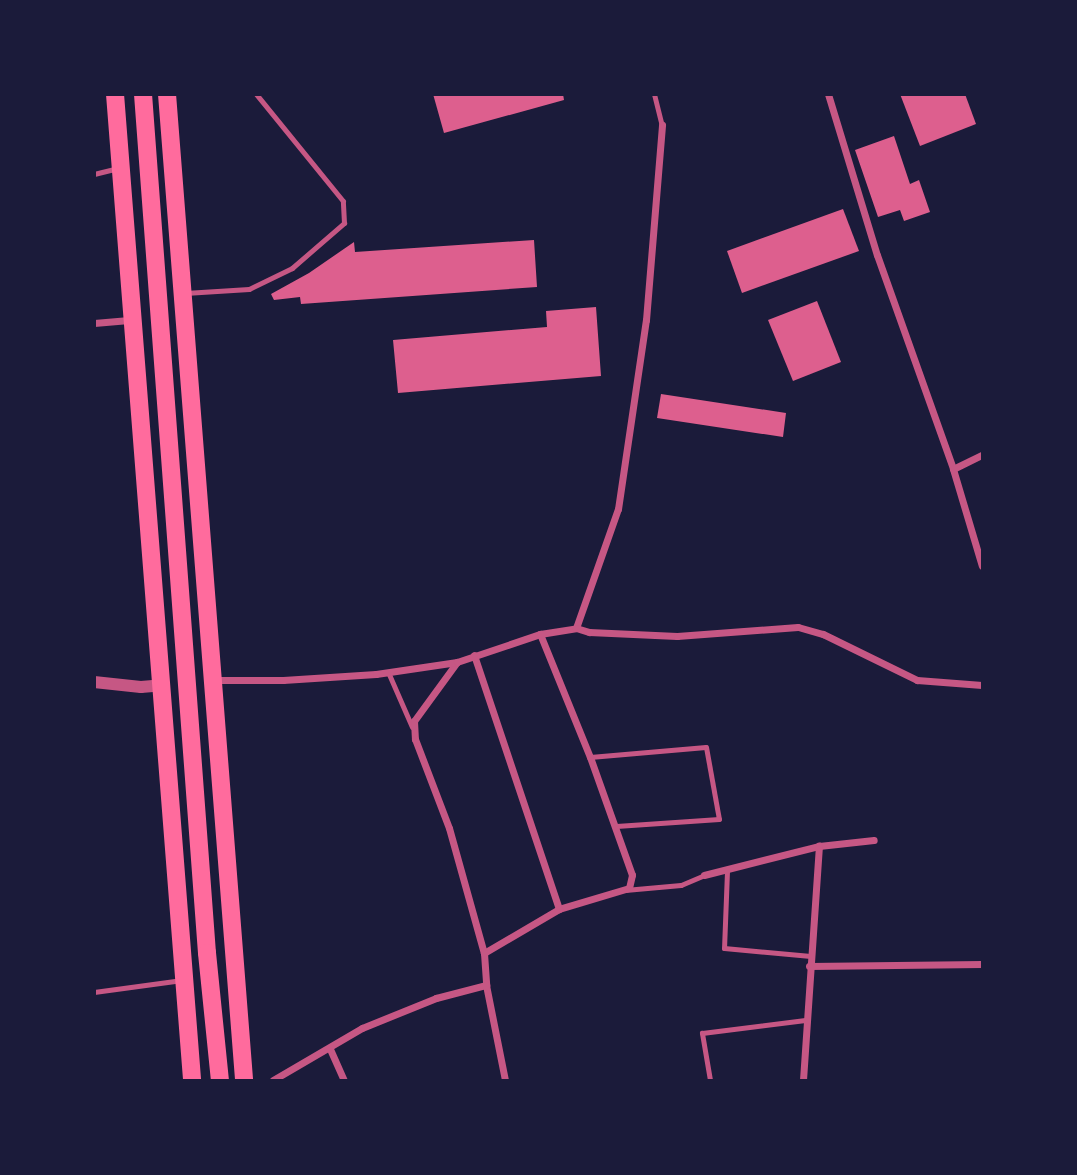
<!DOCTYPE html>
<html>
<head>
<meta charset="utf-8">
<style>
	body { margin:0 }
	#map { position:relative; width:1077px; height:1175px; overflow:hidden; background:#1b1b3a; font-family:"Varela Round",sans-serif }
	div>[style] { position:absolute }
	[style*='--x'] { left:calc(var(--x)*1px); top:calc(var(--y)*1px); width:calc(var(--w)*1px); rotate:calc(var(--a)*1deg) }
	.building>* { inset:0; background:#dd5f8e }
	.service>* { height:5px; margin:-2.5px; padding:0 2.5px; transform-origin:2.5px; border-radius:2.5px; background:#c65784 }
	.minor>* { height:7px; margin:-3.5px; padding:0 3.5px; transform-origin:3.5px; border-radius:3.5px; background:#c65784 }
	.tertiary>* { height:12px; margin:-6px; padding:0 6px; transform-origin:6px; border-radius:6px; background:#c65784 }
	.trunk>* { height:18px; margin:-9px; padding:0 9px; transform-origin:9px; border-radius:9px; background:#ff6b9d }
	span { translate:-50% -50%; white-space:nowrap; text-align:center; line-height:1.15; -webkit-text-stroke:5px #1b1b3a; paint-order:stroke }
	.frame { position:absolute; inset:0; border:96px solid #1b1b3a; pointer-events:none }
</style>
</head>
<body>
<div id="map">
	<div class="building">
		<i style="clip-path:polygon(433px 94px,563px 94px,564px 100px,444px 133px)"></i>
		<i style="clip-path:polygon(900px 94px,965px 94px,976px 124px,920px 146px)"></i>
		<i style="clip-path:polygon(894px 136px,910px 184px,919px 180px,930px 212px,904px 221px,900px 210px,878px 217px,855px 150px)"></i>
		<i style="clip-path:polygon(843px 209px,859px 251px,742px 293px,727px 251px)"></i>
		<i style="clip-path:polygon(534px 240px,537px 287px,301px 304px,300px 297px,274px 300px,271px 294px,309px 273px,354px 242px,355px 252px)"></i>
		<i style="clip-path:polygon(817px 301px,841px 362px,793px 381px,768px 320px)"></i>
		<i style="clip-path:polygon(596px 307px,601px 376px,398px 393px,393px 340px,547px 327px,546px 311px)"></i>
		<i style="clip-path:polygon(661px 394px,786px 413px,783px 437px,657px 418px)"></i>
	</div>
	<div class="service">
		<i style="--x:654;--y:94;--w:32;--a:76"></i>
		<i style="--x:94;--y:174;--w:25;--a:-14"></i>
		<i style="--x:185;--y:293;--w:64;--a:-3.6"></i>
		<i style="--x:249;--y:289;--w:48;--a:-26"></i>
		<i style="--x:292;--y:268;--w:69;--a:-40.9"></i>
		<i style="--x:344;--y:223;--w:22;--a:-93"></i>
		<i style="--x:343;--y:201;--w:138;--a:-129.1"></i>
		<i style="--x:388;--y:672;--w:60;--a:66.4"></i>
		<i style="--x:590;--y:757;--w:116;--a:-4.9"></i>
		<i style="--x:706;--y:747;--w:73;--a:79.8"></i>
		<i style="--x:719;--y:819;--w:103;--a:176.1"></i>
		<i style="--x:727;--y:871;--w:77;--a:92.2"></i>
		<i style="--x:724;--y:948;--w:87;--a:5.3"></i>
		<i style="--x:625;--y:890;--w:56;--a:-5.1"></i>
		<i style="--x:681;--y:885;--w:25;--a:-23"></i>
		<i style="--x:94;--y:992;--w:89;--a:-7.8"></i>
		<i style="--x:710;--y:1080;--w:48;--a:-99.7"></i>
		<i style="--x:702;--y:1033;--w:104;--a:-7.2"></i>
	</div>
	<div class="minor">
		<i style="--x:828;--y:94;--w:168;--a:73.1"></i>
		<i style="--x:877;--y:255;--w:227;--a:70.4"></i>
		<i style="--x:953;--y:469;--w:101;--a:73.4"></i>
		<i style="--x:94;--y:323;--w:38;--a:-5"></i>
		<i style="--x:953;--y:469;--w:32;--a:-26"></i>
		<i style="--x:576;--y:628;--w:126;--a:-70.6"></i>
		<i style="--x:618;--y:509;--w:191;--a:-81.6"></i>
		<i style="--x:646;--y:320;--w:196;--a:-85.3"></i>
		<i style="--x:540;--y:634;--w:133;--a:67.9"></i>
		<i style="--x:590;--y:757;--w:125;--a:70.4"></i>
		<i style="--x:632;--y:875;--w:13;--a:103"></i>
		<i style="--x:629;--y:888;--w:73;--a:163.3"></i>
		<i style="--x:474;--y:655;--w:268;--a:71.5"></i>
		<i style="--x:559;--y:909;--w:87;--a:149.6"></i>
		<i style="--x:457;--y:662;--w:73;--a:126.1"></i>
		<i style="--x:414;--y:721;--w:18;--a:87"></i>
		<i style="--x:415;--y:739;--w:95;--a:69.1"></i>
		<i style="--x:449;--y:828;--w:130;--a:74.4"></i>
		<i style="--x:484;--y:953;--w:32;--a:86"></i>
		<i style="--x:486;--y:985;--w:97;--a:78.7"></i>
		<i style="--x:212;--y:680;--w:71;--a:0"></i>
		<i style="--x:283;--y:680;--w:93;--a:-3.7"></i>
		<i style="--x:376;--y:674;--w:82;--a:-8.4"></i>
		<i style="--x:457;--y:662;--w:88;--a:-18.6"></i>
		<i style="--x:540;--y:634;--w:36;--a:-9"></i>
		<i style="--x:576;--y:628;--w:14;--a:17"></i>
		<i style="--x:589;--y:632;--w:88;--a:2.6"></i>
		<i style="--x:677;--y:636;--w:121;--a:-4.3"></i>
		<i style="--x:798;--y:627;--w:26;--a:16"></i>
		<i style="--x:823;--y:634;--w:105;--a:26.1"></i>
		<i style="--x:917;--y:680;--w:65;--a:4.4"></i>
		<i style="--x:704;--y:875;--w:119;--a:-14.2"></i>
		<i style="--x:819;--y:846;--w:55;--a:-6.2"></i>
		<i style="--x:809;--y:966;--w:173;--a:-0.7"></i>
		<i style="--x:330;--y:1049;--w:34;--a:66"></i>
		<i style="--x:273;--y:1080;--w:103;--a:-30.3"></i>
		<i style="--x:362;--y:1028;--w:80;--a:-22.1"></i>
		<i style="--x:436;--y:998;--w:52;--a:-14.6"></i>
		<i style="--x:803;--y:1080;--w:235;--a:-86.1"></i>
	</div>
	<div class="tertiary">
		<i style="--x:94;--y:682;--w:47;--a:6.1"></i>
		<i style="--x:141;--y:687;--w:21;--a:-5"></i>
	</div>
	<div class="trunk">
		<i style="--x:115;--y:94;--w:989;--a:85.53"></i>
		<i style="--x:143;--y:94;--w:861;--a:85.74"></i>
		<i style="--x:207;--y:953;--w:128;--a:84.2"></i>
		<i style="--x:167;--y:94;--w:989;--a:85.53"></i>
	</div>
	<div class="frame"></div>
</div>
</body>
</html>
